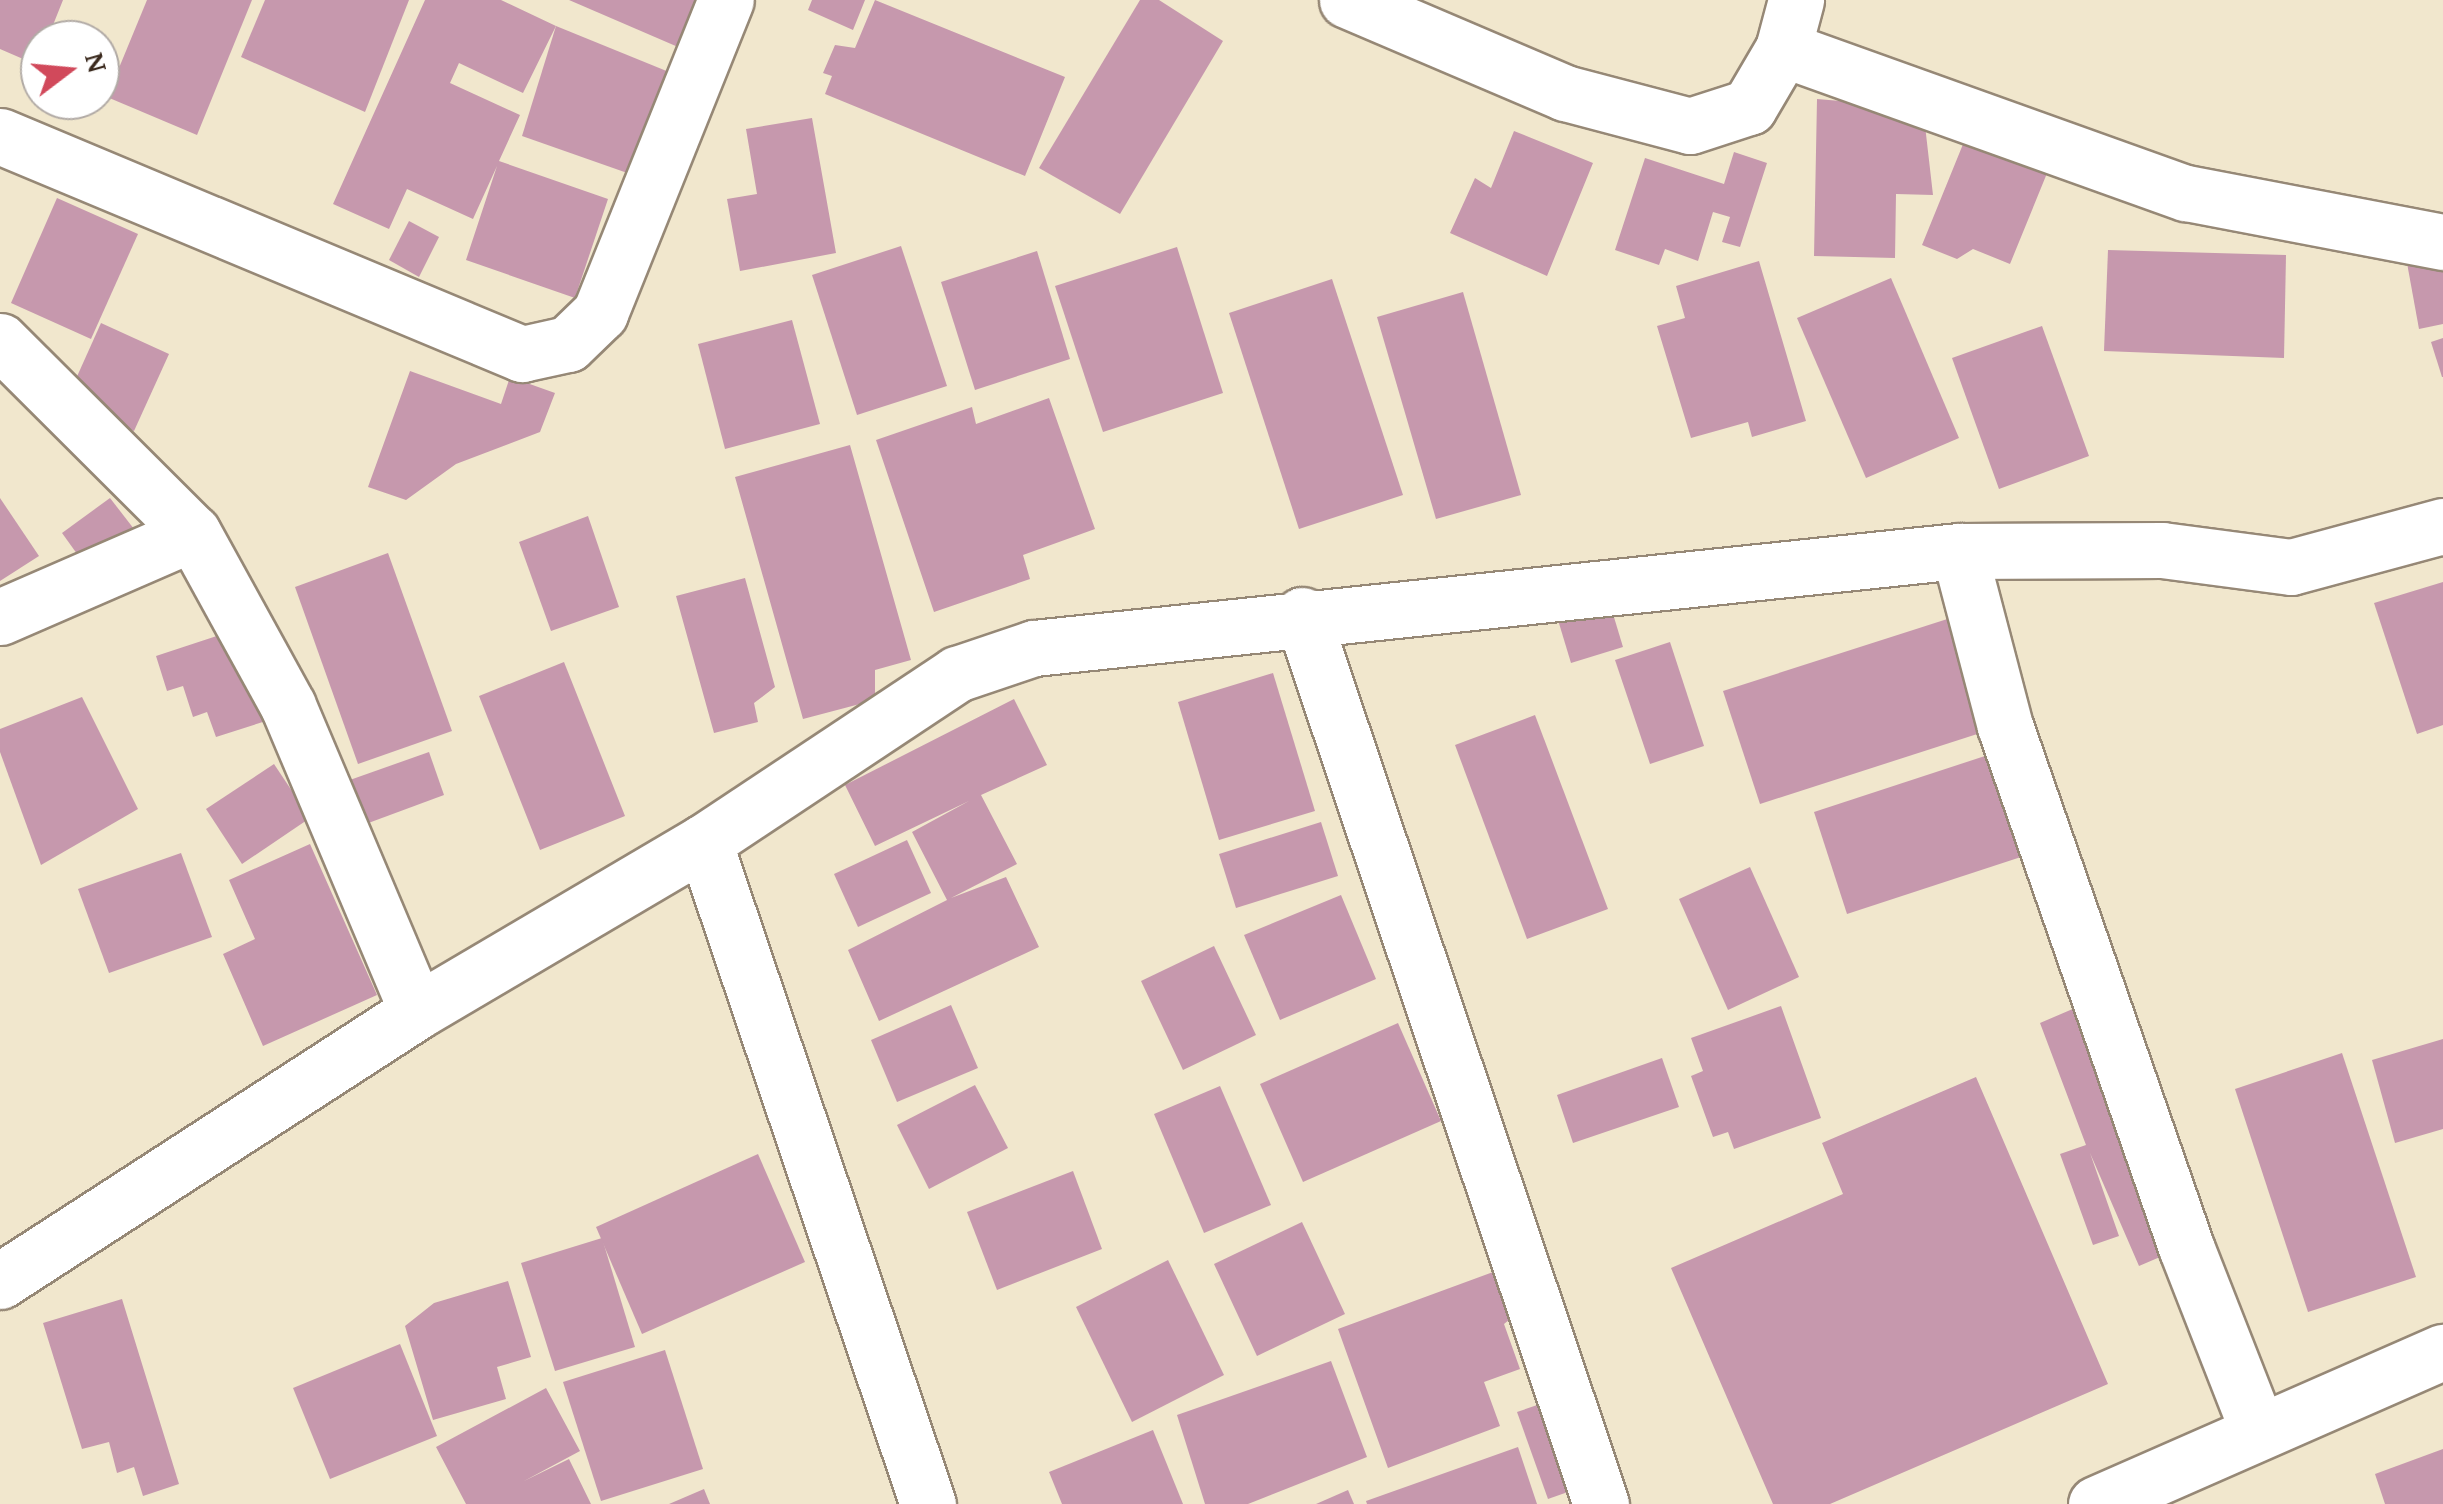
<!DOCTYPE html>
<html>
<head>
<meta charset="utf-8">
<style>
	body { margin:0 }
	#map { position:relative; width:2443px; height:1504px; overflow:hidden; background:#f1e7cd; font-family:"Gentium Book Plus",serif }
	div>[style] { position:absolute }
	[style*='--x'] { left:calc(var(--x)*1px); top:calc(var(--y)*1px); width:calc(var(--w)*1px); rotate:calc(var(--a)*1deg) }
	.building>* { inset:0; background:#c698ad }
	.roads { filter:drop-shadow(2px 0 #968876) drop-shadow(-2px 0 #968876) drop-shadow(0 2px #968876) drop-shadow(0 -2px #968876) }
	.minor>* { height:55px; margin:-27.5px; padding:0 27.5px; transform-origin:27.5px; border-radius:27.5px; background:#fff }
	span { translate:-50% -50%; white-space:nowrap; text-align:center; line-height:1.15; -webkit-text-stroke:8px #fff; paint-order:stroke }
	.north { position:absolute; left:20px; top:20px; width:100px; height:100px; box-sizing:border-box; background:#fff; border:2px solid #b1aaa5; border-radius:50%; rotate:74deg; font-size:28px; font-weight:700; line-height:40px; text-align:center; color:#3b2a1e }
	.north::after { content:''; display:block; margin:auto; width:35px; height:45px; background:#d1495b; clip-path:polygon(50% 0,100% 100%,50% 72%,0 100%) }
</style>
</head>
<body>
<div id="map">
	<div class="building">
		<i style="clip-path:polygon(0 0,63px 0,47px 40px,40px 40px,37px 65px,0 49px)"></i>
		<i style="clip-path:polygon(147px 0,252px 0,197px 135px,107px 97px)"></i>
		<i style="clip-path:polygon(265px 0,409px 0,365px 112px,241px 57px)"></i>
		<i style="clip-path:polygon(425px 0,501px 0,556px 26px,523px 93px,459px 63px,450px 83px,520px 115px,499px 161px,608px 199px,575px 298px,466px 260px,497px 166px,473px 219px,407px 189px,389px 229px,333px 204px)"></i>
		<i style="clip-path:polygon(569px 0,706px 0,685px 50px)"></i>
		<i style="clip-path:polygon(812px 0,865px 0,853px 30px,808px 10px)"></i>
		<i style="clip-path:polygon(875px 0,1065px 77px,1025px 176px,825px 94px,832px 76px,823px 73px,835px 45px,855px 48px)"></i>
		<i style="clip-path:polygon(1140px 0,1159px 0,1223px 41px,1120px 214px,1039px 168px)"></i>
		<i style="clip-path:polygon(556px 26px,669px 72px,633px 175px,522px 136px)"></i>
		<i style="clip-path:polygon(1817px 99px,1923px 108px,1933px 195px,1896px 194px,1895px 258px,1814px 256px)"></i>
		<i style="clip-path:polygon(812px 118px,836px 253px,740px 271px,727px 199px,757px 194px,746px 129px)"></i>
		<i style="clip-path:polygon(1970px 127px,2052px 161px,2010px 264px,1973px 249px,1957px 259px,1922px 245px)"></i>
		<i style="clip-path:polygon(1514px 131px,1593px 163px,1547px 276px,1450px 233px,1475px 178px,1491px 188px)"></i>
		<i style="clip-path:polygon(1734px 152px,1767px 163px,1740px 247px,1722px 242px,1730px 217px,1713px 212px,1698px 261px,1665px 249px,1659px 265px,1615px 250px,1645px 158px,1724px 184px)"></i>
		<i style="clip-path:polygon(57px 198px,138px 234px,91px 339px,11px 303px)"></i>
		<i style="clip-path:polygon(409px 221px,439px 237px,419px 277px,389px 260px)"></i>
		<i style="clip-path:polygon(901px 246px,947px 386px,857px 415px,812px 275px)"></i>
		<i style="clip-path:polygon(1177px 247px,1223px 393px,1103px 432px,1055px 286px)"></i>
		<i style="clip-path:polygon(2108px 250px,2286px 255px,2284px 358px,2104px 351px)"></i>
		<i style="clip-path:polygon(1037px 251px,1070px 359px,975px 390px,941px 282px)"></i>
		<i style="clip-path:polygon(2443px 256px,2443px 324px,2419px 329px,2407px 263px)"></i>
		<i style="clip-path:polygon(1759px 261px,1806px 421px,1752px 437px,1748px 422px,1691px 438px,1657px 326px,1685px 318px,1676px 286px)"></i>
		<i style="clip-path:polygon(1891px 278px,1959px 438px,1866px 478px,1797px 318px)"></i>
		<i style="clip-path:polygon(1332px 279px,1403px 495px,1299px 529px,1229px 313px)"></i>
		<i style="clip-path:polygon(1463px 292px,1521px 495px,1436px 519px,1377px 317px)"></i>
		<i style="clip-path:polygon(792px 320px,820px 424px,725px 449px,698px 344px)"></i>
		<i style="clip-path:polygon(101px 323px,169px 354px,134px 431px,66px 401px)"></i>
		<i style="clip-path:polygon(2042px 326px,2089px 456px,1999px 489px,1952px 358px)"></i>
		<i style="clip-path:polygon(2443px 338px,2443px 377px,2442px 377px,2431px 342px)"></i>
		<i style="clip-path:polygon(410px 371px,501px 404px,510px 377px,555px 393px,540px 432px,456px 464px,406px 500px,368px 487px)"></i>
		<i style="clip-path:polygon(1049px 398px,1095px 529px,1023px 555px,1030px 579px,934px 612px,876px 440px,972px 407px,976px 424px)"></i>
		<i style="clip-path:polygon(850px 445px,911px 660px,875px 670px,875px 700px,803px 719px,735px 477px)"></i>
		<i style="clip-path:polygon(0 498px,39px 556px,0 581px)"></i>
		<i style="clip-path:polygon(110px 498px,134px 529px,85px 565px,62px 533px)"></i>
		<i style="clip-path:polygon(588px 516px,619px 607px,551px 631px,519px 542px)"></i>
		<i style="clip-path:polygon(388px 553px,452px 731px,358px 764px,295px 587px)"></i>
		<i style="clip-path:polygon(745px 578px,775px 687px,754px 703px,758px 722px,714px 733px,676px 596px)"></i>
		<i style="clip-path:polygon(2443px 582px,2443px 725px,2417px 734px,2374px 603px)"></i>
		<i style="clip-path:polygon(1610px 604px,1623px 647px,1571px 663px,1558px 620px)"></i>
		<i style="clip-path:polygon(1963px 614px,1999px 727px,1760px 804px,1723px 691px)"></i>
		<i style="clip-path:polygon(238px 629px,269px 720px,216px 737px,207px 712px,193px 717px,183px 686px,167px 691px,156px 656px)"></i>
		<i style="clip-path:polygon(1670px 642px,1704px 746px,1650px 764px,1615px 660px)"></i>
		<i style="clip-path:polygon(564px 662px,625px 816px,540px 850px,479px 696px)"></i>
		<i style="clip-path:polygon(1273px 673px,1315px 811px,1219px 840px,1178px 702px)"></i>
		<i style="clip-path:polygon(82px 697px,138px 809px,41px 865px,0 752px,0 729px)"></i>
		<i style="clip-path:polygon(1014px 699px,1047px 765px,981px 795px,1017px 864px,951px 898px,1006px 877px,1039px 947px,879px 1021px,848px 950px,947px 900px,912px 832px,969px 801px,875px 846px,845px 785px)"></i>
		<i style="clip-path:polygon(1535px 715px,1608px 909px,1527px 939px,1455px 745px)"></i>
		<i style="clip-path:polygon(429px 752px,444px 795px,363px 825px,347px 781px)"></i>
		<i style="clip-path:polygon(1988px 755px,2021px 857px,1847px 914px,1814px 812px)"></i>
		<i style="clip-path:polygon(274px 764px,310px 818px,242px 864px,206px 809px)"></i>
		<i style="clip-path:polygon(1321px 822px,1338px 876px,1236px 908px,1219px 854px)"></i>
		<i style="clip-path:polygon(907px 840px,931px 893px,858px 927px,834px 874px)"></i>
		<i style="clip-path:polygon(310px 844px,377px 995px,263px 1046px,223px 954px,255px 939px,229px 880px)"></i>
		<i style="clip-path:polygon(181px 853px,212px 937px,109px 973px,78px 889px)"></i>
		<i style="clip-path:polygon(1750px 867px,1799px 977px,1728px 1010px,1679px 899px)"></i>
		<i style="clip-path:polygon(1341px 895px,1376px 979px,1280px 1020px,1244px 935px)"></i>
		<i style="clip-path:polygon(1214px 946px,1256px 1035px,1183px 1070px,1141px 981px)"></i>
		<i style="clip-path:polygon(951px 1005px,978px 1068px,897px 1102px,871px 1040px)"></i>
		<i style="clip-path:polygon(2082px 1005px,2181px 1248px,2139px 1266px,2090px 1153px,2119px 1236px,2093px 1245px,2060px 1154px,2086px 1145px,2040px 1023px)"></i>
		<i style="clip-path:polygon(1781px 1006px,1821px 1118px,1734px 1149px,1728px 1132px,1713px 1137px,1691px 1076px,1703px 1071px,1691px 1038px)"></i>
		<i style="clip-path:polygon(1398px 1023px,1441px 1121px,1303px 1182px,1260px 1084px)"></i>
		<i style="clip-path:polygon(2443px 1039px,2443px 1129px,2395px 1143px,2372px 1060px)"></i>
		<i style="clip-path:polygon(2342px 1053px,2416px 1277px,2308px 1312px,2235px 1089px)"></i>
		<i style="clip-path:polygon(1662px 1058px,1679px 1107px,1573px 1143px,1557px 1095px)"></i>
		<i style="clip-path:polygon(1976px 1077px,2108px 1384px,1830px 1504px,1773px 1504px,1671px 1268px,1843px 1194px,1822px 1143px)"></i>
		<i style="clip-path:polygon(975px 1085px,1008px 1148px,929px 1189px,897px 1125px)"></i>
		<i style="clip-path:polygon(1220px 1086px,1271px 1205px,1204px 1233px,1154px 1114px)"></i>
		<i style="clip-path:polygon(758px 1154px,805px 1262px,642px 1334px,596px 1227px)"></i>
		<i style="clip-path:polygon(1073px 1171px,1102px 1249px,997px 1290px,967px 1212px)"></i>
		<i style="clip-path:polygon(1302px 1222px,1345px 1314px,1257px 1356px,1214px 1264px)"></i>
		<i style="clip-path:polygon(602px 1238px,635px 1347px,555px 1371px,521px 1263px)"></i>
		<i style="clip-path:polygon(1168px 1260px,1224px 1375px,1132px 1422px,1076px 1307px)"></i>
		<i style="clip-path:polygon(1504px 1268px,1520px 1311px,1504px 1324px,1520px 1369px,1484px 1382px,1500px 1426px,1388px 1468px,1338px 1329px)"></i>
		<i style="clip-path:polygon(508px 1281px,531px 1357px,497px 1367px,506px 1399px,433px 1420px,405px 1326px,434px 1303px)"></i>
		<i style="clip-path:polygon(122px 1299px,179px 1484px,143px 1496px,134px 1467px,117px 1473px,109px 1442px,82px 1449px,43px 1323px)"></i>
		<i style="clip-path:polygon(400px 1344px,437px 1436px,330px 1479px,293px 1388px)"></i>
		<i style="clip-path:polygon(665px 1350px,703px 1469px,601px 1501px,563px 1382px)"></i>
		<i style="clip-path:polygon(1331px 1361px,1367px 1457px,1248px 1504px,1205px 1504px,1177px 1415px)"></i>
		<i style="clip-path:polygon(546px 1388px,580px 1451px,524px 1481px,569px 1459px,591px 1504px,466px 1504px,436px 1447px)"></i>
		<i style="clip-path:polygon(1552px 1400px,1582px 1487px,1548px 1499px,1517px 1412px)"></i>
		<i style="clip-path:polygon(1153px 1430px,1183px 1504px,1062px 1504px,1049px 1472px)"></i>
		<i style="clip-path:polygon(1518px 1447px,1537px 1504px,1367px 1504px,1366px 1501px)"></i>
		<i style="clip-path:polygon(2443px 1449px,2443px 1504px,2385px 1504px,2375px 1474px)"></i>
		<i style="clip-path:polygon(704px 1489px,710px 1504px,669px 1504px)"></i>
		<i style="clip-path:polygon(1348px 1490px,1354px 1504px,1316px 1504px)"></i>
	</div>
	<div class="roads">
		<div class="minor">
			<i style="--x:1347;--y:0;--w:237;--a:23.1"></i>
			<i style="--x:1565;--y:93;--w:129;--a:14.8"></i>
			<i style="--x:1690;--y:126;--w:62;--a:-17.9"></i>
			<i style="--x:1749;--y:107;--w:67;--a:-59.6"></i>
			<i style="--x:1783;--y:49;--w:51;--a:-75.1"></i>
			<i style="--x:1783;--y:49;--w:428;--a:19.7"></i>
			<i style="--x:2186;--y:193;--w:262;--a:10.8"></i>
			<i style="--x:0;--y:136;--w:566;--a:22.67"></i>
			<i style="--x:522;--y:354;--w:47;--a:-12.3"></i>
			<i style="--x:568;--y:344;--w:45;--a:-44.1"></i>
			<i style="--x:600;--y:313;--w:337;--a:-68.1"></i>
			<i style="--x:0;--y:341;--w:272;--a:44.9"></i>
			<i style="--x:1959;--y:551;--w:181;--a:75.3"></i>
			<i style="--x:2005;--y:726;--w:552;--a:70.84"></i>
			<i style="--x:2186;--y:1247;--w:198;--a:68.6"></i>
			<i style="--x:1302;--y:615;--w:938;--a:71.41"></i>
			<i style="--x:0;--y:617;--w:210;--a:-23.5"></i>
			<i style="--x:193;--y:533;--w:197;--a:61.2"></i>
			<i style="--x:288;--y:706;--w:331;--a:67.1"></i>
			<i style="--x:704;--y:842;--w:699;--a:71.31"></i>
			<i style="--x:0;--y:1281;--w:497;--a:-32.9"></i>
			<i style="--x:417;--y:1011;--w:333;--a:-30.5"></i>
			<i style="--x:704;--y:842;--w:304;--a:-33.6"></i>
			<i style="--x:957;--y:674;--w:81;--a:-18.7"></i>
			<i style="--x:1034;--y:648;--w:930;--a:-5.99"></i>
			<i style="--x:1959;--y:551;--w:203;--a:-0.3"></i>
			<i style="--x:2162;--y:550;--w:130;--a:7.5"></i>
			<i style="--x:2291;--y:567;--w:157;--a:-15.1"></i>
			<i style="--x:2096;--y:1504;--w:379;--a:-23.7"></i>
		</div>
	</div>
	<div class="north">N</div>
</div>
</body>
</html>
